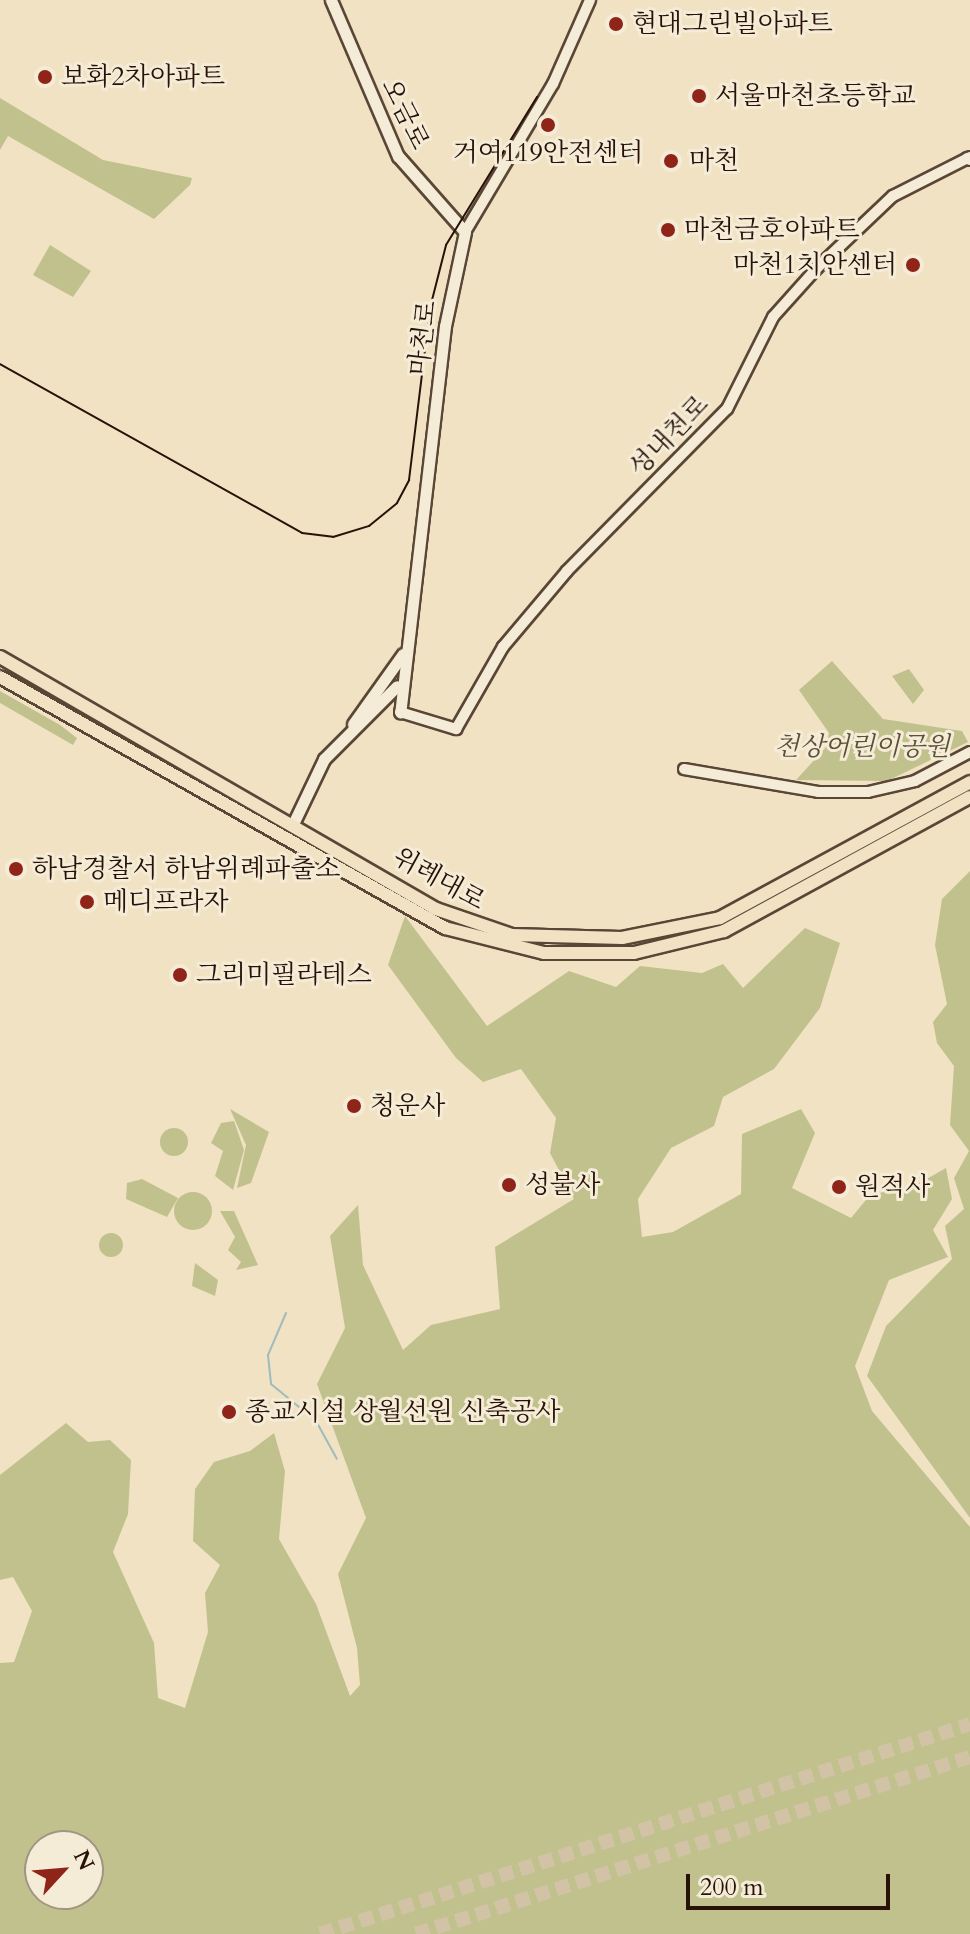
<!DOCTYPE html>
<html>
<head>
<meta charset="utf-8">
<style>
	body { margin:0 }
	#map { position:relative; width:970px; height:1934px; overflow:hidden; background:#f0e2c2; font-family:Cardo,"Noto Serif KR",serif }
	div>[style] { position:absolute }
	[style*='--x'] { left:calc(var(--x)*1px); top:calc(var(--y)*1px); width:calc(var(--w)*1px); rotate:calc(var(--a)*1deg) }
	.green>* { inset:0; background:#c1c18e }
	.round { border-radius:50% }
	.stream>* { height:2px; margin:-1px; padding:0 1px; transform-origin:1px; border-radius:1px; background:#9fbbbe }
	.motorway-tunnel>* { height:14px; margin-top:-7px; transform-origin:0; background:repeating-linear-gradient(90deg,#d2c3a6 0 14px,transparent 0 21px) }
	.roads { filter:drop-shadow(2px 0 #5a4636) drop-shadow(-2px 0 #5a4636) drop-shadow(0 2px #5a4636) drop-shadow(0 -2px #5a4636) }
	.tertiary>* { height:10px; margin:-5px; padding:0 5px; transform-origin:5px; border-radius:5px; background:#f5ecd7 }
	.secondary>* { height:11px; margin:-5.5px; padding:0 5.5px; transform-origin:5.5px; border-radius:5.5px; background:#f5ecd7 }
	.primary>* { height:12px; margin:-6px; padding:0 6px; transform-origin:6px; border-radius:6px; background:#f0e2c2 }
	.tram>* { height:2px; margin:-1px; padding:0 1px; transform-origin:1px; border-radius:1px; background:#281208 }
	.dots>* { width:22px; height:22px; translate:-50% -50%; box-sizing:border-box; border:4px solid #f5ecd7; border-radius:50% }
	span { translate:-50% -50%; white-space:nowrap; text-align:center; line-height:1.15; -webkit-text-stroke:6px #f5ecd7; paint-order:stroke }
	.poi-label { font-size:26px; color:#281208 }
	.left { translate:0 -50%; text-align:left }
	.right { translate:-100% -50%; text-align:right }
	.street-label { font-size:26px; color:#281208 }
	.park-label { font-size:26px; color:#5e4f37; font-style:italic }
	.north { position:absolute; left:24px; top:1830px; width:80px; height:80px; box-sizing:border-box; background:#f5ecd7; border:2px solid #a39584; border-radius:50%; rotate:64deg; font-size:22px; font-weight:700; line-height:32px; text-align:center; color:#281208 }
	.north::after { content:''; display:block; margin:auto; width:28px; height:36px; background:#8f2418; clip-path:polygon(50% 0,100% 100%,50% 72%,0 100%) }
	.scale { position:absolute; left:686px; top:1874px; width:204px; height:36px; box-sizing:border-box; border:4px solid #281208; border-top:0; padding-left:10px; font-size:24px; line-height:28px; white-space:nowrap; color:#281208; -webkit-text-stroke:6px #f5ecd7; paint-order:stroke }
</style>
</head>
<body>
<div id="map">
	<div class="green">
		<i style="clip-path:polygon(0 98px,103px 160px,192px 178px,190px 185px,154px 219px,8px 136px,0 150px)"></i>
		<i style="clip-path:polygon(50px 245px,91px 271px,73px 297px,33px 275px)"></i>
		<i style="clip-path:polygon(832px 661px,883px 719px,962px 731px,968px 742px,887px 781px,796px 780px,827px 746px,829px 733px,799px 690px)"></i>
		<i style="clip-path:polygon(909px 669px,924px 690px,913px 704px,892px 676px)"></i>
		<i style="clip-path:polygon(0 691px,60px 725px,77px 738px,73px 745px,0 703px)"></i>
		<i style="clip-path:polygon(970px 871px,970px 1518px,867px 1376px,886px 1326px,952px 1259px,945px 1226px,964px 1209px,954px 1178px,969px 1151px,950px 1125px,954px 1066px,937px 1043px,933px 1022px,947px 1004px,935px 945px,942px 899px)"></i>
		<i style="clip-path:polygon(evenodd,405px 916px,487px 1026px,569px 971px,616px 987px,640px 966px,702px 973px,723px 964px,743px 988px,805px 928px,840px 943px,820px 1008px,774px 1069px,723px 1097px,714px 1126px,671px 1148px,638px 1199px,642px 1237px,673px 1232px,741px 1194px,742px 1134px,801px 1109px,815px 1133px,792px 1188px,851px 1218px,870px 1195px,916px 1185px,946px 1168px,952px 1199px,933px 1230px,948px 1257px,889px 1280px,855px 1366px,872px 1411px,970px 1527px,970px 1934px,0 1934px,0 1663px,14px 1662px,32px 1611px,13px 1577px,0 1580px,0 1475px,66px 1423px,88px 1442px,110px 1440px,131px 1460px,128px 1514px,113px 1552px,154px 1643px,158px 1698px,185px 1708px,208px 1632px,205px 1593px,220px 1565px,193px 1541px,195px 1489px,214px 1462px,250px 1451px,274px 1433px,285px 1471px,279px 1539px,316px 1604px,350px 1696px,360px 1685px,357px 1648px,338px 1574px,366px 1518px,317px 1384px,345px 1328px,330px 1236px,358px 1205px,363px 1265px,403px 1350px,431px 1325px,500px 1309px,495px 1247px,574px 1199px,550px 1153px,556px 1118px,521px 1069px,483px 1082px,456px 1058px,388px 965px,405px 916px,88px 1846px,88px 1894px,40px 1894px,40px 1846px,88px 1846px)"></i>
		<i style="clip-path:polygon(230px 1109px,269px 1132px,251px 1183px,237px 1188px,246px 1145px)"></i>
		<i style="clip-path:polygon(234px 1121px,244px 1150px,233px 1190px,215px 1176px,223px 1151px,211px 1143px,221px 1123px)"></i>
		<i class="round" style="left:160px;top:1128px;width:28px;height:28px"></i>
		<i style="clip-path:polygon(142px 1179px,178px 1198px,167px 1217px,126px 1199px,127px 1183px)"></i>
		<i class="round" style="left:174px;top:1192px;width:38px;height:38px"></i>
		<i style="clip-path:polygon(220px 1211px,234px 1211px,258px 1265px,236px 1270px,241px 1262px,228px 1250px,235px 1237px)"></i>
		<i class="round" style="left:99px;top:1233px;width:24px;height:24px"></i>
		<i style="clip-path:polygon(195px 1263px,218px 1280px,215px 1296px,192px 1286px)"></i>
	</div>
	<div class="stream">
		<i style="--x:286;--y:1313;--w:46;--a:113.2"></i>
		<i style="--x:268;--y:1355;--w:29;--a:84"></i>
		<i style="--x:271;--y:1384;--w:58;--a:39.4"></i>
		<i style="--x:316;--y:1421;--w:43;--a:61.1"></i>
	</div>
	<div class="motorway-tunnel">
		<i style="--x:320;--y:1934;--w:683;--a:-17.9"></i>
		<i style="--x:416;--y:1934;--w:582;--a:-17.72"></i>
	</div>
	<div class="roads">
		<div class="tertiary">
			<i style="--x:465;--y:232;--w:172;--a:-59.3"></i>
			<i style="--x:553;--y:84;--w:92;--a:-66.2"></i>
			<i style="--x:400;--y:712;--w:59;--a:16.9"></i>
			<i style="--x:456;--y:729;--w:95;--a:-60.2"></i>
			<i style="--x:503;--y:647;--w:99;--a:-49.9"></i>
			<i style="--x:567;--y:571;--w:228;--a:-45.4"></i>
			<i style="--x:727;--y:409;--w:103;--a:-63.4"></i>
			<i style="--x:773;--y:317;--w:66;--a:-48.1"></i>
			<i style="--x:817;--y:268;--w:105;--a:-43.5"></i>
			<i style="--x:893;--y:196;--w:86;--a:-26.9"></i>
			<i style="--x:684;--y:769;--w:136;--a:9.7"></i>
			<i style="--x:818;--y:792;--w:50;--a:0"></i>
			<i style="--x:868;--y:792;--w:48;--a:-13.2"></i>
			<i style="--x:915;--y:781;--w:62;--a:-27.8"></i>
		</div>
		<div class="secondary">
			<i style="--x:331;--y:0;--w:170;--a:66.8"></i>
			<i style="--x:398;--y:156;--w:101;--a:48.6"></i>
			<i style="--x:465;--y:232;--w:96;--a:102"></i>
			<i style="--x:445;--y:326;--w:389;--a:96.6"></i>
			<i style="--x:967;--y:158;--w:3;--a:18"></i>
			<i style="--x:353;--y:724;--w:86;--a:-54.5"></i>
			<i style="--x:293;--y:824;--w:72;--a:-64.5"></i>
			<i style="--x:324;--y:759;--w:103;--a:-45"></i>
		</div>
		<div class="primary">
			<i style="--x:0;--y:657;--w:504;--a:30.03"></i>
			<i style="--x:436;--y:909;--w:80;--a:18.9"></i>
			<i style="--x:512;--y:935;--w:110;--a:1.6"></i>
			<i style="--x:622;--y:938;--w:100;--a:-11.5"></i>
			<i style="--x:720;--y:918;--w:285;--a:-28.5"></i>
			<i style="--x:0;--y:677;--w:511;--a:29.42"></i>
			<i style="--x:445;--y:928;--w:102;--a:14.2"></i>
			<i style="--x:544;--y:953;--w:90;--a:0"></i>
			<i style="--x:634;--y:953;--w:93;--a:-13.7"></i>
			<i style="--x:724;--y:931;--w:280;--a:-28.6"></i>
		</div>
	</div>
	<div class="tram">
		<i style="--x:0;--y:364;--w:346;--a:29.2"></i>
		<i style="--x:302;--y:533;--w:31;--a:7"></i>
		<i style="--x:333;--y:537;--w:38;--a:-17"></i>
		<i style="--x:369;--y:526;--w:36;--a:-39"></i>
		<i style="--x:397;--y:503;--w:26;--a:-62"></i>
		<i style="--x:409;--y:480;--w:173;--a:-83"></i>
		<i style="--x:430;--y:308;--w:65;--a:-75.7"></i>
		<i style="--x:446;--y:245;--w:174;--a:-58.4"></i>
	</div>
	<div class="dots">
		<i style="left:616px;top:24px;background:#8f2418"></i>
		<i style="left:45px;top:77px;background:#8f2418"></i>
		<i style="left:699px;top:96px;background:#8f2418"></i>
		<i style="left:548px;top:125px;background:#8f2418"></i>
		<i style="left:671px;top:161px;background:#8f2418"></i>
		<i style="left:668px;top:230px;background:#8f2418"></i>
		<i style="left:913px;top:265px;background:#8f2418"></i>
		<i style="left:16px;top:869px;background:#8f2418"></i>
		<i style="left:87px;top:902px;background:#8f2418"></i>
		<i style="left:180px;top:975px;background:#8f2418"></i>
		<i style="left:354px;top:1106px;background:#8f2418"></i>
		<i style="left:509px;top:1185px;background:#8f2418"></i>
		<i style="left:839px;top:1187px;background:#8f2418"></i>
		<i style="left:229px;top:1412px;background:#8f2418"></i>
	</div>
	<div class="poi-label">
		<span class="left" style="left:632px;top:24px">현대그린빌아파트</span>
		<span class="left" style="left:61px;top:77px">보화2차아파트</span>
		<span class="left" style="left:715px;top:96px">서울마천초등학교</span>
		<span style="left:548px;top:153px">거여119안전센터</span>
		<span class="left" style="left:689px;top:161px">마천</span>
		<span class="left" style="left:684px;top:230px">마천금호아파트</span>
		<span class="right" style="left:897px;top:265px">마천1치안센터</span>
		<span class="left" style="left:32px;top:869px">하남경찰서 하남위례파출소</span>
		<span class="left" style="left:103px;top:902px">메디프라자</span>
		<span class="left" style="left:196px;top:975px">그리미필라테스</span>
		<span class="left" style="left:370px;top:1106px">청운사</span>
		<span class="left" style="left:525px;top:1185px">성불사</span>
		<span class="left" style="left:855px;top:1187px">원적사</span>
		<span class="left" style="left:245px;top:1412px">종교시설 상월선원 신축공사</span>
	</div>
	<div class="street-label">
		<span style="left:405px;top:114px;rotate:64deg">오금로</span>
		<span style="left:423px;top:338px;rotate:-83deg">마천로</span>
		<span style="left:669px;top:436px;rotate:-46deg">성내천로</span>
		<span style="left:439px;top:879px;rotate:29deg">위례대로</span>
	</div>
	<div class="park-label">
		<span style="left:862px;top:747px">천상어린이공원</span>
	</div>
	<div class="north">N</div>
	<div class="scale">200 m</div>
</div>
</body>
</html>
